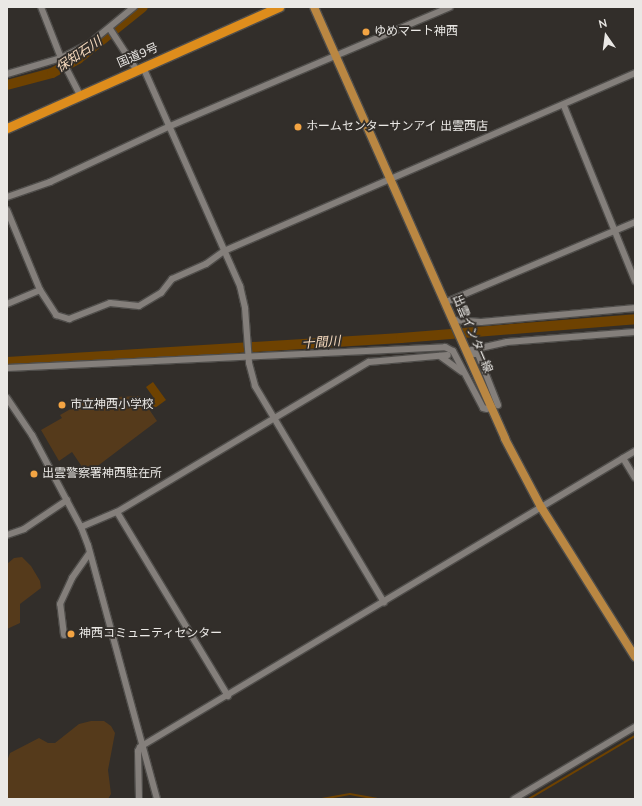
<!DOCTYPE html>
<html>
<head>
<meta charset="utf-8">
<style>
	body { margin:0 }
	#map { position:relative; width:642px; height:806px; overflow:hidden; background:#322e2a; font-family:"Nunito Sans","Noto Sans JP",sans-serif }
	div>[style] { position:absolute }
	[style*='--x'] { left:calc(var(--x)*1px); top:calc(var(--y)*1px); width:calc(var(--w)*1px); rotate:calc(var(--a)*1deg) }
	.green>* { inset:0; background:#553a1b }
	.water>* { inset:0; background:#6e4201 }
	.stream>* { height:1.5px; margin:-0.75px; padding:0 0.75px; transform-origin:0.75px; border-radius:0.75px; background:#6e4201 }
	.river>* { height:10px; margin:-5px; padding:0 5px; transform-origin:5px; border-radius:5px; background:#6e4201 }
	.roads { filter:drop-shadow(1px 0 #4f4d4a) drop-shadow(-1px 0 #4f4d4a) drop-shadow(0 1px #4f4d4a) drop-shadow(0 -1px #4f4d4a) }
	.minor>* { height:6px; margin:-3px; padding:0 3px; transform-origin:3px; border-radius:3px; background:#847f7b }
	.major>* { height:8px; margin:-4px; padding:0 4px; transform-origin:4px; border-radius:4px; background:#ba8742 }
	.highway>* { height:9px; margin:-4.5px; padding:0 4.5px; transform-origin:4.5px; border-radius:4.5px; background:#de8d1c }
	.dots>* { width:11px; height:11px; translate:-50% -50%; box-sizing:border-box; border:2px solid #322e2a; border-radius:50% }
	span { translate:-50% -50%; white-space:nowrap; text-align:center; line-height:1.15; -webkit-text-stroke:3.5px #322e2a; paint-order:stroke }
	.poi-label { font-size:12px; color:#eae8e5 }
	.left { translate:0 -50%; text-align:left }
	.street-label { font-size:12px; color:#eae8e5 }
	.water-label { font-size:13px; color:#f5d9bd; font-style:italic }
	.frame { position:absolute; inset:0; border:8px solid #eae8e5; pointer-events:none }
	.north { position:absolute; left:586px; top:16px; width:40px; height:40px; -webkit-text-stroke:3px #322e2a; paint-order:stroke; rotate:346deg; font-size:11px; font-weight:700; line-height:16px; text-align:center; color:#eae8e5 }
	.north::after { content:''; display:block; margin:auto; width:14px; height:18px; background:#eae8e5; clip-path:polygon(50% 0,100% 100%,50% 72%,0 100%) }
</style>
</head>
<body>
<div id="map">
	<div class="green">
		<i style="clip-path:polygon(140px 396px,157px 421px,87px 474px,72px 452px,59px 461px,41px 430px,62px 418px,60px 415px,90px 398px)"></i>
		<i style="clip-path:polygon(22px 557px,31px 566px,40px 581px,41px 588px,20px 604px,20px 623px,7px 629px,7px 564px,14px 558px)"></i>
		<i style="clip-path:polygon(91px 721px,104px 721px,111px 726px,115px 733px,108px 770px,111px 794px,108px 799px,7px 799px,7px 761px,10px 753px,39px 738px,48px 743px,55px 743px,79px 724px)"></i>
	</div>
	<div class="water">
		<i style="clip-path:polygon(153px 382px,166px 400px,155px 408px,150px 401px,154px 398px,146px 387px)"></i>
	</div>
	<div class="stream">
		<i style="--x:322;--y:799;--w:28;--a:-10"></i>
		<i style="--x:350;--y:794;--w:28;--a:10"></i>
		<i style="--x:529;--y:799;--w:123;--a:-30.7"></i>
	</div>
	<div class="river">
		<i style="--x:7;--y:85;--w:47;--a:-14.9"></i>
		<i style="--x:52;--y:73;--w:30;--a:-28"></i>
		<i style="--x:78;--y:59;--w:83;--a:-38.7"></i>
		<i style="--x:7;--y:362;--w:395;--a:-3.5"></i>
		<i style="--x:401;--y:338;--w:235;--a:-4.6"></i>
	</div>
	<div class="roads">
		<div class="minor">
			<i style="--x:41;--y:7;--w:55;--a:68.6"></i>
			<i style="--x:61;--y:58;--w:42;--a:62.8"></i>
			<i style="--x:110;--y:29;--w:48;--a:57"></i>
			<i style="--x:143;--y:67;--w:240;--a:66.1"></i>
			<i style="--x:240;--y:286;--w:23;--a:77"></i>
			<i style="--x:245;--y:308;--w:55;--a:85.8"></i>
			<i style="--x:249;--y:363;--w:24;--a:75"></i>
			<i style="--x:255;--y:386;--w:252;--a:59.2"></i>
			<i style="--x:7;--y:74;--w:56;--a:-16.5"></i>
			<i style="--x:61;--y:58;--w:33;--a:-27"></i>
			<i style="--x:90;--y:43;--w:57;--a:-39.3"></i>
			<i style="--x:564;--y:106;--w:189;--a:67.9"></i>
			<i style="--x:7;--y:197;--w:46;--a:-19.2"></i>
			<i style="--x:50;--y:182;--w:132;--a:-25"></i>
			<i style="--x:170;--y:126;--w:304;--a:-23"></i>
			<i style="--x:7;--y:210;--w:87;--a:67.6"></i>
			<i style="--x:40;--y:290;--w:30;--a:57"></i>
			<i style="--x:56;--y:315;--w:14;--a:17"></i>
			<i style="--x:69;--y:319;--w:44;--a:-21.3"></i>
			<i style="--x:110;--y:303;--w:29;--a:6"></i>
			<i style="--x:139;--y:306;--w:26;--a:-31"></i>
			<i style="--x:161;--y:293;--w:18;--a:-52"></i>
			<i style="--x:172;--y:279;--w:37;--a:-24"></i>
			<i style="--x:206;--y:264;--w:22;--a:-36"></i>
			<i style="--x:224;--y:251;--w:448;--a:-23.4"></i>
			<i style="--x:446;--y:302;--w:205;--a:-22.9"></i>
			<i style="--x:7;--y:304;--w:36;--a:-23"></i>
			<i style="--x:453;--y:320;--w:28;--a:4"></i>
			<i style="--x:481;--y:322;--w:155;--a:-5.2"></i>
			<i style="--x:467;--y:351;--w:41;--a:-12.7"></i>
			<i style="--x:507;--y:342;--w:128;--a:-4.5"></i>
			<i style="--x:474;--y:354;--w:4;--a:0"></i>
			<i style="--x:478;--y:354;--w:55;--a:68.6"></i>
			<i style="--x:440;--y:356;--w:27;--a:36"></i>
			<i style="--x:7;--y:368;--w:439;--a:-2.7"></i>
			<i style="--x:445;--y:347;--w:9;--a:27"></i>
			<i style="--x:453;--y:351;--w:64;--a:62.2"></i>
			<i style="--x:483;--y:408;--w:4;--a:14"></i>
			<i style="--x:7;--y:398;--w:45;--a:56"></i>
			<i style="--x:32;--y:435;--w:104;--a:62"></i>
			<i style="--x:81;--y:527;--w:19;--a:69"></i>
			<i style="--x:88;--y:545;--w:263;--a:74.8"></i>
			<i style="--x:623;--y:458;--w:23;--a:59"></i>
			<i style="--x:117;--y:512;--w:215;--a:58.9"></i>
			<i style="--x:81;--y:527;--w:39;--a:-23"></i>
			<i style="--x:117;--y:512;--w:293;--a:-30.8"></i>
			<i style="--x:369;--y:362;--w:79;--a:-5.1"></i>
			<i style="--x:7;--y:535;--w:18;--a:-19"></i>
			<i style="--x:24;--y:529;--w:52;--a:-34"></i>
			<i style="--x:64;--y:635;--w:31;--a:-97"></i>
			<i style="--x:60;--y:604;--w:29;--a:-65"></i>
			<i style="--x:72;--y:578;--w:29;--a:-55"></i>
			<i style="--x:139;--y:799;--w:48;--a:-91.2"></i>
			<i style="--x:138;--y:751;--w:4;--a:-63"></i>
			<i style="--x:140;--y:747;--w:577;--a:-30.88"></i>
			<i style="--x:514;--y:799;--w:141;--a:-30.8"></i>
		</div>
		<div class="major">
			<i style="--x:314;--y:7;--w:472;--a:66.1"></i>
			<i style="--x:505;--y:439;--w:77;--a:62.1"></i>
			<i style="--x:541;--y:507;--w:177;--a:57.9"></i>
		</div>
		<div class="highway">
			<i style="--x:7;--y:128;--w:298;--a:-24"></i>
		</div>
	</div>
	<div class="dots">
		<i style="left:366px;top:32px;background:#f3a443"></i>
		<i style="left:298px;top:127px;background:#f3a443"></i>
		<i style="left:62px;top:405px;background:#f3a443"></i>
		<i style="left:34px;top:474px;background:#f3a443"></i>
		<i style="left:71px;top:634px;background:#f3a443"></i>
	</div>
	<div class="poi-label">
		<span class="left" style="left:374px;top:32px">ゆめマート神西</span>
		<span class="left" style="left:306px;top:127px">ホームセンターサンアイ 出雲西店</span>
		<span class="left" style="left:70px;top:405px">市立神西小学校</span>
		<span class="left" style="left:42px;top:474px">出雲警察署神西駐在所</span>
		<span class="left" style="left:79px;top:634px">神西コミュニティセンター</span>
	</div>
	<div class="street-label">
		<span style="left:138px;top:56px;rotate:-23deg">国道9号</span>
		<span style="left:472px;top:334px;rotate:67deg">出雲インター線</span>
	</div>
	<div class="water-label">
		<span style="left:79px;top:55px;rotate:-34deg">保知石川</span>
		<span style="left:321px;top:343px;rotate:-4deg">十間川</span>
	</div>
	<div class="frame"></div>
	<div class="north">N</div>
</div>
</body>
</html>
